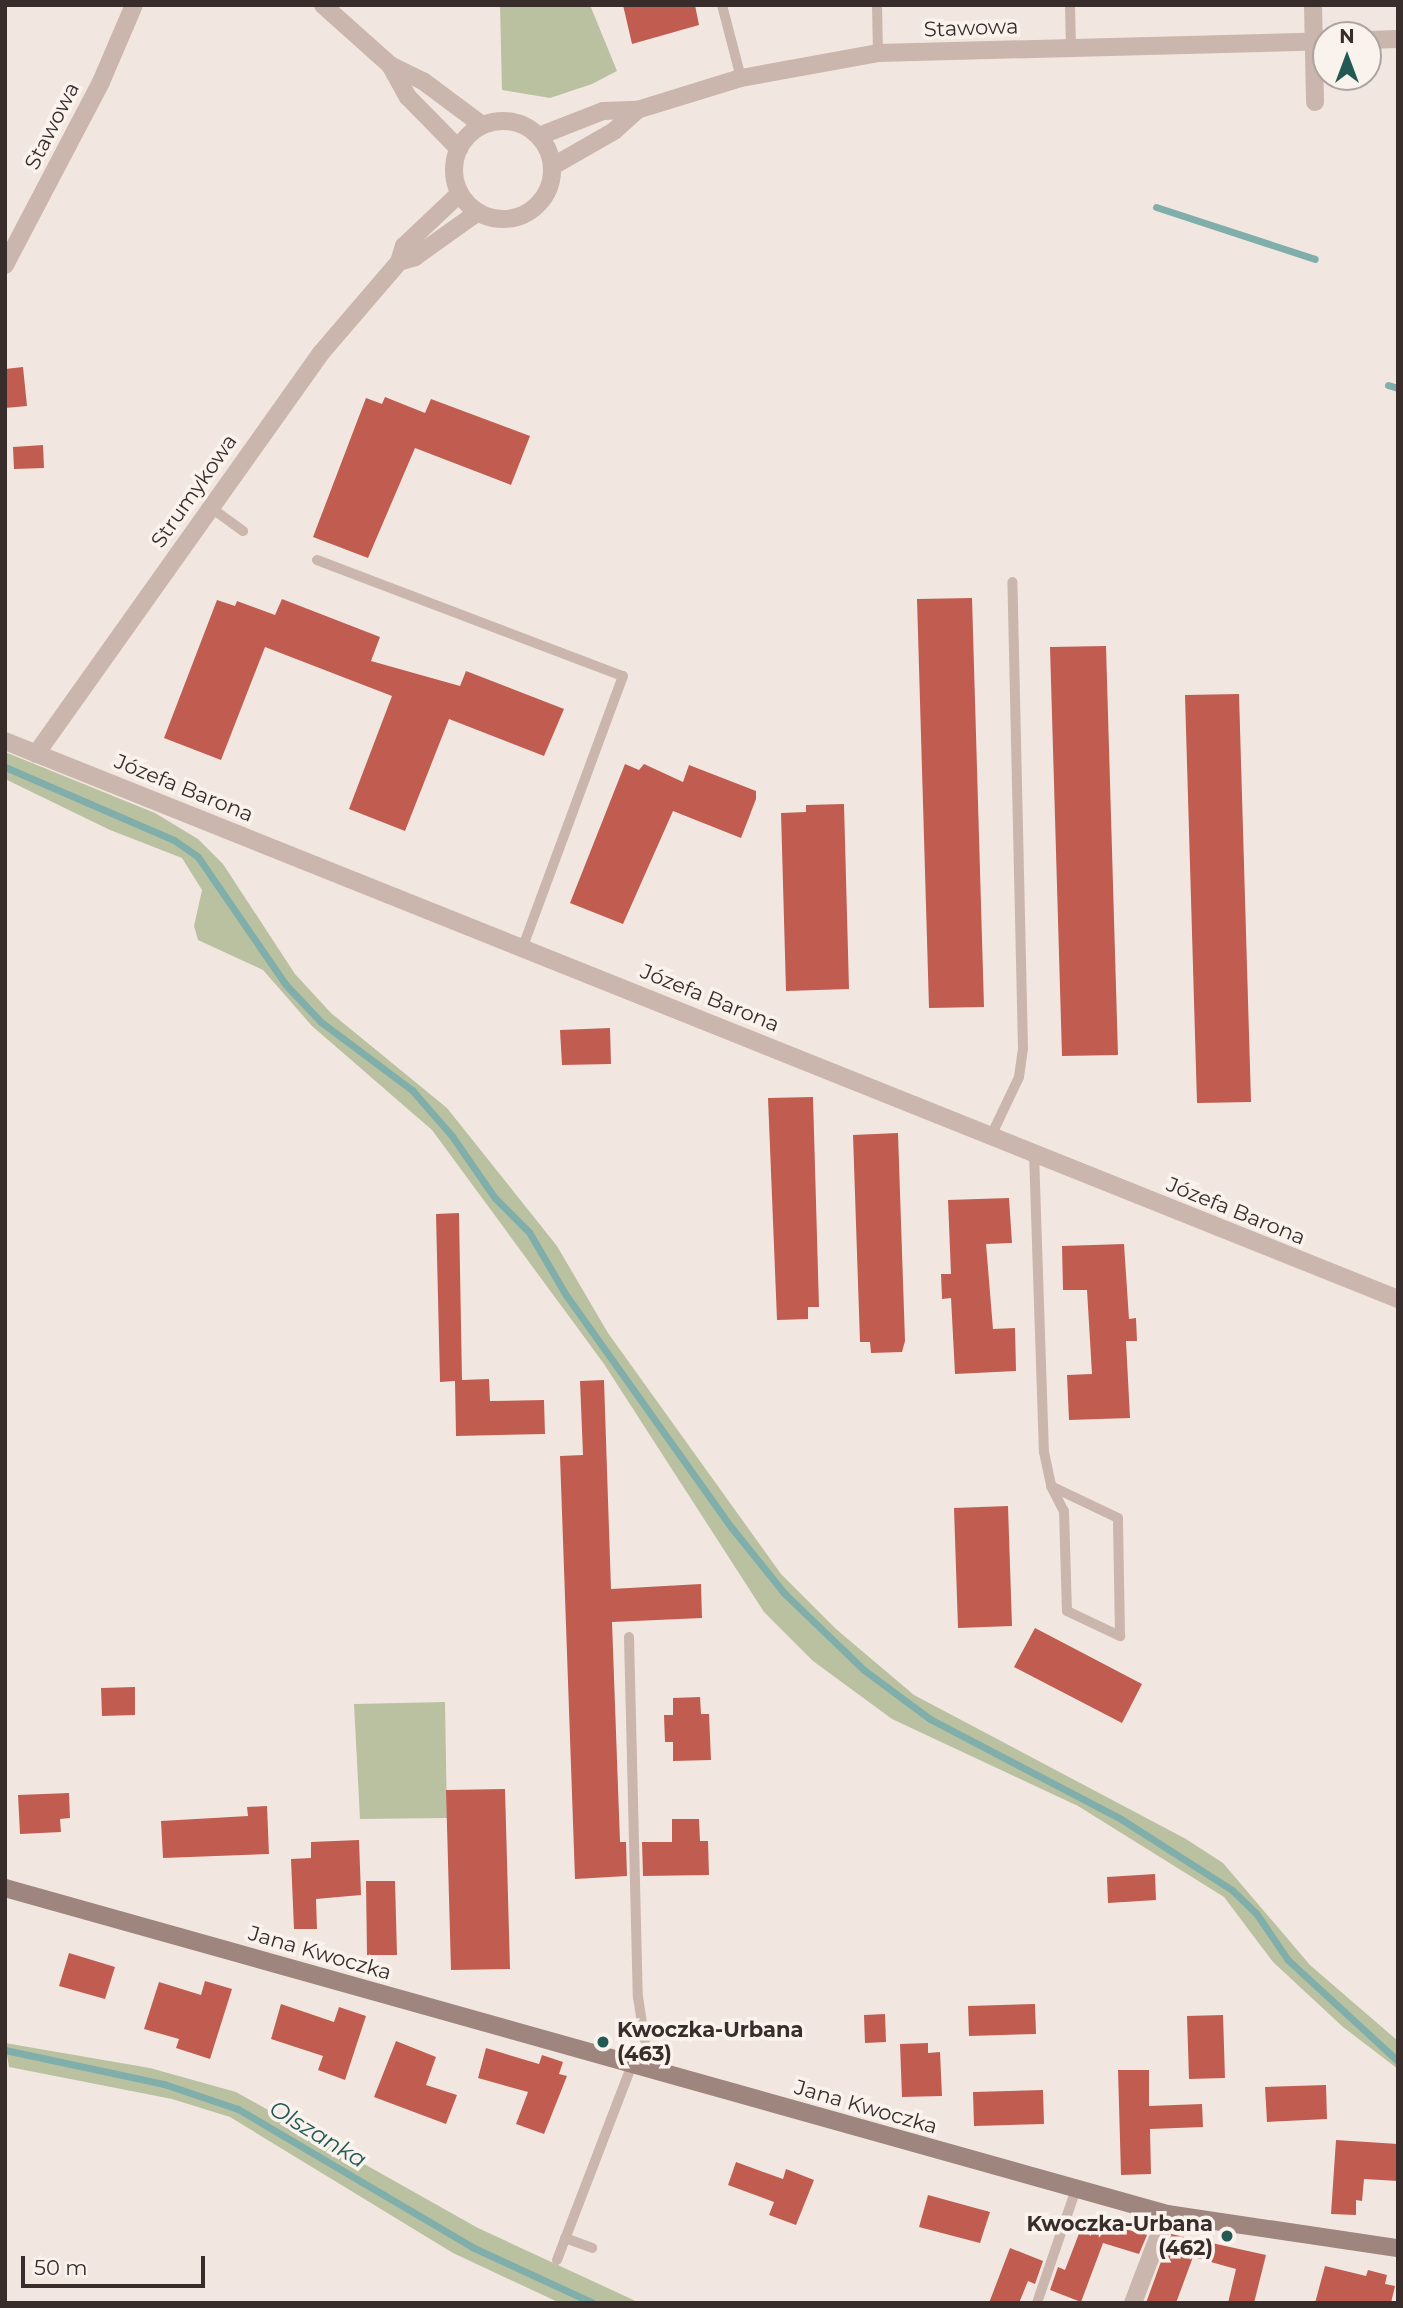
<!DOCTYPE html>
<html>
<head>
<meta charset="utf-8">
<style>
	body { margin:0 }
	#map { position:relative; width:1403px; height:2308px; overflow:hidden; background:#f2e7e0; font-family:Montserrat,sans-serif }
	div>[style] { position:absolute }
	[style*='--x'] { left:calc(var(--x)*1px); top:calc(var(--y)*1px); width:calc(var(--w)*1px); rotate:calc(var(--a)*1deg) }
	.green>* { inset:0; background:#bac1a1 }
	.stream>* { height:7px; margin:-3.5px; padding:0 3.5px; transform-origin:3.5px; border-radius:3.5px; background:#80aeaa }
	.building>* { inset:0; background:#c05d50 }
	.lane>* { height:10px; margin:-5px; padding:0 5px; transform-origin:5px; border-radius:5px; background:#cab6ac }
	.street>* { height:18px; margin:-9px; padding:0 9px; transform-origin:9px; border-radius:9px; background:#cab6ac }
	.street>.ring { margin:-9px; padding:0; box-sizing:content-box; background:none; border:18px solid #cab6ac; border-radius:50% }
	.secondary>* { height:18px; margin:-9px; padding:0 9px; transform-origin:9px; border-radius:9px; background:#9e857e }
	.dots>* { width:19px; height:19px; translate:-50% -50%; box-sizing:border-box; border:4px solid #faf2ed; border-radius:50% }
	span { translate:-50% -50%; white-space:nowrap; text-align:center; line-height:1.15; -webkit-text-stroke:7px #faf2ed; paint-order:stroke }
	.street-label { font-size:21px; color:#392d2b }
	.poi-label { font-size:21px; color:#392d2b; font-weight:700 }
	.left { translate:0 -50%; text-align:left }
	.right { translate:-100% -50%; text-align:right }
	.water-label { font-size:23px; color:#225955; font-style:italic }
	.frame { position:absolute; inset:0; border:7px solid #392d2b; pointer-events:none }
	.north { position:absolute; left:1312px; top:21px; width:70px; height:70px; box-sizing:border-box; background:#faf2ed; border:2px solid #ada39f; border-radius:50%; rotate:0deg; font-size:19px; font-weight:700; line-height:28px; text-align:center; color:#392d2b }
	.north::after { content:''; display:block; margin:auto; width:24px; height:32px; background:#225955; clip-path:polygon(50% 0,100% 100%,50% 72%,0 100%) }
	.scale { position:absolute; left:21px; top:2256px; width:184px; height:32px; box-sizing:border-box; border:4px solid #392d2b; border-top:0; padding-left:9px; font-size:21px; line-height:24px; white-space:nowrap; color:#392d2b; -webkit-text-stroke:5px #faf2ed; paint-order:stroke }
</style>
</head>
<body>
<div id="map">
	<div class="green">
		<i style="clip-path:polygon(500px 5px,590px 5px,617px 71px,592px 84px,550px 98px,502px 90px)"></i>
		<i style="clip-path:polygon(5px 752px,155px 813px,198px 839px,223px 864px,295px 974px,331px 1013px,447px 1108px,557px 1246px,608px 1333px,781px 1574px,836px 1629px,914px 1695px,1186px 1839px,1223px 1863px,1310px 1965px,1398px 2041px,1398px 2069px,1343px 2027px,1273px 1962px,1224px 1897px,1078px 1806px,892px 1719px,813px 1661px,764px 1612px,604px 1364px,432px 1130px,312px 1026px,263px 970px,198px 940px,194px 926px,202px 890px,182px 858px,110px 830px,5px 779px)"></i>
		<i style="clip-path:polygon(445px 1702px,447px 1818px,360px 1819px,354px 1704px)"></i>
		<i style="clip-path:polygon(5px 2043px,150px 2068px,236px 2092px,478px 2228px,640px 2303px,560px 2303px,453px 2253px,230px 2117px,172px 2099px,9px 2067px)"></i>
	</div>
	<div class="stream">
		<i style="--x:1156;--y:207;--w:167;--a:18.1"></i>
		<i style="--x:1388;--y:385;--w:10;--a:17"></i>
		<i style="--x:5;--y:767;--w:184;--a:23.4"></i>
		<i style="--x:174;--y:840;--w:29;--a:35"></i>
		<i style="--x:198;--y:857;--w:155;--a:55.5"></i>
		<i style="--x:286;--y:985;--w:51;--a:46.6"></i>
		<i style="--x:321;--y:1022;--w:114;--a:36.8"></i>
		<i style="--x:412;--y:1090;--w:61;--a:49"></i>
		<i style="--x:452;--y:1136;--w:75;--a:55.3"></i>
		<i style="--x:495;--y:1198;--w:48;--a:45"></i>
		<i style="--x:529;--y:1232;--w:73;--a:59.6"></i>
		<i style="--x:566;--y:1295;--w:285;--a:54.6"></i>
		<i style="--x:731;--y:1527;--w:85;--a:51.2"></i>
		<i style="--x:784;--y:1593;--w:111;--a:43.9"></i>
		<i style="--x:864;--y:1670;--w:82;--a:36.6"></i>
		<i style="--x:930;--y:1719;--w:216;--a:27.6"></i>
		<i style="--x:1121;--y:1819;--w:132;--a:32.6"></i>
		<i style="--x:1232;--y:1890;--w:33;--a:44"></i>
		<i style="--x:1256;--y:1913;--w:57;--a:55.8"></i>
		<i style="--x:1288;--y:1960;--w:149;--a:42.6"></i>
		<i style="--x:5;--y:2050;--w:163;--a:12.1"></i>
		<i style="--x:164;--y:2084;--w:78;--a:18.7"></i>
		<i style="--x:238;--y:2109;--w:272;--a:30.5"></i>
		<i style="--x:472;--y:2247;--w:133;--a:24.8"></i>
	</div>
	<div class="building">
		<i style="clip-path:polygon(623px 5px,695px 5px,699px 25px,632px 44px)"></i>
		<i style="clip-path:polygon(23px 367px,27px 406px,5px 408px,5px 369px)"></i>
		<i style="clip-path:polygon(385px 397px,425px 413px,431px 399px,530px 436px,511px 485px,415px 448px,368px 558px,313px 537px,366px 398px,382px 404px)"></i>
		<i style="clip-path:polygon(43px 445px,44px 468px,14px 469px,13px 447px)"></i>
		<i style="clip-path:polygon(972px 598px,984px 1007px,929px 1008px,917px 599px)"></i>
		<i style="clip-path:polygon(282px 599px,380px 637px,371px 661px,460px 686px,466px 671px,564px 709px,544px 756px,449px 719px,405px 831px,349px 809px,392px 696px,265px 647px,221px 760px,164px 738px,217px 600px,235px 606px,237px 601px,275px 615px)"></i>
		<i style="clip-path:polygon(1106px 646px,1118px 1055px,1062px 1056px,1050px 647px)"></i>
		<i style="clip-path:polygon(1239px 694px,1251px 1102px,1197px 1103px,1185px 695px)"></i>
		<i style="clip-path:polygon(625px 764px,639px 770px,644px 764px,683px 782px,689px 765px,756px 791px,756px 799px,741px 838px,673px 811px,623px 924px,570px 903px)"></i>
		<i style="clip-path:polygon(844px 804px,849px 989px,786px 991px,781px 813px,806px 812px,806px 805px)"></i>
		<i style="clip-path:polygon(610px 1028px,611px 1064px,562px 1065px,560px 1030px)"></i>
		<i style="clip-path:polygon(813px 1097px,819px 1307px,808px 1307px,808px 1319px,777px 1320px,768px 1098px)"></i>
		<i style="clip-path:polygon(898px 1133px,905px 1341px,902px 1352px,871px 1353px,870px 1342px,860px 1342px,853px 1135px)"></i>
		<i style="clip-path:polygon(1009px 1198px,1012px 1243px,986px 1244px,993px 1329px,1015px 1328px,1016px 1371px,955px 1374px,951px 1298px,942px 1299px,941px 1274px,951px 1274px,948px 1200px)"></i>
		<i style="clip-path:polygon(459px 1213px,462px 1380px,489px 1379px,490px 1401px,544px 1400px,545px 1434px,456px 1436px,455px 1381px,440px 1382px,436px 1214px)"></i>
		<i style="clip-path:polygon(1124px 1244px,1129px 1319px,1136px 1318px,1137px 1341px,1126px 1341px,1130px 1418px,1069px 1420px,1067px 1375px,1092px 1374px,1087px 1290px,1063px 1290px,1062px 1246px)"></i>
		<i style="clip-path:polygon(604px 1380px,611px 1589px,701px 1584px,702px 1618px,612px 1622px,620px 1842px,626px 1842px,627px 1876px,575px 1879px,560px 1456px,583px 1455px,580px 1381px)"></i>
		<i style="clip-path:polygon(1008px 1506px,1012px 1626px,958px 1628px,954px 1508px)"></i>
		<i style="clip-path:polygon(1035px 1628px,1142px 1684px,1122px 1723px,1014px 1667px)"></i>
		<i style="clip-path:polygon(135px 1687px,135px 1715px,102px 1716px,101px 1688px)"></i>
		<i style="clip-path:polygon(700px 1697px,701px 1714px,709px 1714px,711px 1760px,673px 1761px,673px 1742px,665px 1742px,664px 1715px,673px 1715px,673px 1698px)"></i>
		<i style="clip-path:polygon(505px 1789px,510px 1969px,451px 1970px,446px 1790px)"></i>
		<i style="clip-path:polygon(69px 1793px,70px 1818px,60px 1819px,61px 1832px,20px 1834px,18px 1795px)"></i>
		<i style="clip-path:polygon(267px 1806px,269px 1854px,163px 1858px,161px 1821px,248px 1816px,247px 1807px)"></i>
		<i style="clip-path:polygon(672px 1819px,699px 1819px,700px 1841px,708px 1841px,709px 1875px,643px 1876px,642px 1842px,672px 1842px)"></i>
		<i style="clip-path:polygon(359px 1840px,361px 1895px,316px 1899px,317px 1929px,294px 1929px,291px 1859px,311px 1858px,311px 1842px)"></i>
		<i style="clip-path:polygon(1155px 1874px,1156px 1900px,1108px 1903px,1107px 1877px)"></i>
		<i style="clip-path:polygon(366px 1881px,395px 1881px,397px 1955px,367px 1955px)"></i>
		<i style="clip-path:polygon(69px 1953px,115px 1967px,105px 1999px,59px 1986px)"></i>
		<i style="clip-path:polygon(205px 1981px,232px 1989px,210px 2059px,176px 2048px,179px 2039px,144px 2029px,159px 1982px,201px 1995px)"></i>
		<i style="clip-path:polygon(281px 2004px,334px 2022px,339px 2007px,366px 2016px,345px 2080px,318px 2070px,323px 2056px,271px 2039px)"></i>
		<i style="clip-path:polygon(1035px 2004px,1036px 2034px,969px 2036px,968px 2006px)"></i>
		<i style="clip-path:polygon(885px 2014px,886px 2042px,865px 2043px,864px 2015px)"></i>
		<i style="clip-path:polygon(1223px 2015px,1225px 2078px,1189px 2079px,1187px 2016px)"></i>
		<i style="clip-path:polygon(396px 2041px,436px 2057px,426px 2085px,457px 2095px,446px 2124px,374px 2097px)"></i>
		<i style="clip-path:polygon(928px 2043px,928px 2053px,940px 2052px,942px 2096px,902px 2097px,900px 2044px)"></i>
		<i style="clip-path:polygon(486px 2048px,539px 2064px,542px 2055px,563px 2062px,559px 2074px,567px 2076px,544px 2134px,516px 2124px,528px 2092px,478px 2078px)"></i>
		<i style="clip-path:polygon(1118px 2070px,1149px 2070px,1149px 2106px,1202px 2104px,1203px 2127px,1150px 2129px,1151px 2174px,1121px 2175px)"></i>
		<i style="clip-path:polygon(1326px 2085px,1327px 2119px,1267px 2122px,1265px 2087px)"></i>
		<i style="clip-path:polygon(1043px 2090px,1044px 2124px,974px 2126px,973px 2092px)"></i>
		<i style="clip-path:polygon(1336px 2140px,1398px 2144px,1398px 2181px,1364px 2179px,1362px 2201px,1356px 2200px,1356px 2215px,1331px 2214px)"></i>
		<i style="clip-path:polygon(736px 2162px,783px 2179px,786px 2169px,814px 2180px,796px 2225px,769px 2215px,774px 2202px,728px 2185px)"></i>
		<i style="clip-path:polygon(928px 2195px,990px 2212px,980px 2243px,919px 2227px)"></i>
		<i style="clip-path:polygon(1085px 2218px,1147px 2235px,1139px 2254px,1103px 2243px,1081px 2302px,1050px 2290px,1058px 2267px,1065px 2270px)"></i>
		<i style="clip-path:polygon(1171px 2234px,1266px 2255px,1254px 2303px,1228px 2303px,1236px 2269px,1193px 2257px,1176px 2303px,1146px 2303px)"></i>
		<i style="clip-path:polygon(1010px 2248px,1043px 2261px,1035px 2284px,1028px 2281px,1019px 2303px,989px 2303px)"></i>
		<i style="clip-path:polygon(1325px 2266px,1366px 2276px,1368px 2270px,1387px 2275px,1385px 2284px,1395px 2286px,1391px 2303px,1315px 2303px)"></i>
	</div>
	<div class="lane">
		<i style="--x:722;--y:5;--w:75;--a:75.4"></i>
		<i style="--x:877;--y:5;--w:48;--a:88.8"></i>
		<i style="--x:1070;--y:5;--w:43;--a:88.7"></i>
		<i style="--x:210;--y:507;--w:41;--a:36"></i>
		<i style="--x:317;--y:560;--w:327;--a:20.8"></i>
		<i style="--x:623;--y:676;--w:288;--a:110.3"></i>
		<i style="--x:991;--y:1136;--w:65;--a:-64.6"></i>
		<i style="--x:1019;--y:1077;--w:28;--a:-82"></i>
		<i style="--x:1023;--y:1049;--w:467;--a:-91.3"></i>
		<i style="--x:1034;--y:1153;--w:299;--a:88.1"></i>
		<i style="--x:1044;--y:1452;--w:35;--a:78"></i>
		<i style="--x:1051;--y:1486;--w:28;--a:63"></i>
		<i style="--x:1064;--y:1511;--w:100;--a:88.3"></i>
		<i style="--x:1067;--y:1611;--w:59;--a:25.3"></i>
		<i style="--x:1120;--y:1636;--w:118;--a:-91"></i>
		<i style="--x:1118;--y:1518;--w:74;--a:-154.5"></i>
		<i style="--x:629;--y:1637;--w:360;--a:88.6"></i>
		<i style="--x:638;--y:1997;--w:60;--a:81.3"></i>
		<i style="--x:647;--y:2056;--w:12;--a:99"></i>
		<i style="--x:565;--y:2238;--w:29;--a:20"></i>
		<i style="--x:557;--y:2260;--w:209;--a:-69"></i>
		<i style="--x:1037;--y:2303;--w:120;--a:-71.1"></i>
	</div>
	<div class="street">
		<i style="--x:323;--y:5;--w:90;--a:41.8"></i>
		<i style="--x:390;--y:65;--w:37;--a:26"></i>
		<i style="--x:423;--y:81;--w:74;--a:36.7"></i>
		<i style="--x:1313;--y:5;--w:97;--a:88.8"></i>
		<i style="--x:1368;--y:40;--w:30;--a:-2"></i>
		<i style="--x:390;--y:65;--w:37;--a:61"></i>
		<i style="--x:408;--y:97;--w:73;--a:45.6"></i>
		<i class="ring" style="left:454px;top:121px;width:80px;height:80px"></i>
		<i style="--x:539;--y:136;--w:69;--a:-21.3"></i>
		<i style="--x:603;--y:111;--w:34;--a:-2"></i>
		<i style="--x:637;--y:110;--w:109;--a:-17.1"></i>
		<i style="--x:741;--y:78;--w:139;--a:-10.3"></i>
		<i style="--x:878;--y:53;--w:448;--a:-1.5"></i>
		<i style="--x:553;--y:166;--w:70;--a:-29.8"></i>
		<i style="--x:614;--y:131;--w:31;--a:-42"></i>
		<i style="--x:399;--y:262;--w:17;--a:-17"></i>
		<i style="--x:415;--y:257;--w:77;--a:-35.5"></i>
		<i style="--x:5;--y:265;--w:207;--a:-62.3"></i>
		<i style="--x:101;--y:82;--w:84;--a:-66.8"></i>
		<i style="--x:5;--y:741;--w:1501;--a:21.83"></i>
		<i style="--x:36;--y:754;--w:492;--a:-54.6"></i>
		<i style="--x:321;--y:353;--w:120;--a:-49.4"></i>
		<i style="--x:399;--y:262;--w:17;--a:-73"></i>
		<i style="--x:404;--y:246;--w:77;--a:-43.4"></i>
		<i style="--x:1133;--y:2303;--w:95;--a:-69.1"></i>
	</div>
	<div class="secondary">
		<i style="--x:5;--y:1888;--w:1207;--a:15.67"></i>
		<i style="--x:1167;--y:2214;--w:233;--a:8.4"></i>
	</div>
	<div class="dots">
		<i style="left:603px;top:2042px;background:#225955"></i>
		<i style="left:1227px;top:2236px;background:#225955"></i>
	</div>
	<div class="street-label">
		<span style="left:971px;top:28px;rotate:-2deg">Stawowa</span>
		<span style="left:52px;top:126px;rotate:-63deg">Stawowa</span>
		<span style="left:194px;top:491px;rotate:-55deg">Strumykowa</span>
		<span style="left:184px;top:788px;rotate:22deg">Józefa Barona</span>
		<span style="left:710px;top:998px;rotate:22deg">Józefa Barona</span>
		<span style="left:1236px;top:1211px;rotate:22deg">Józefa Barona</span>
		<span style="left:320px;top:1953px;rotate:16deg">Jana Kwoczka</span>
		<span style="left:866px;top:2107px;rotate:16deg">Jana Kwoczka</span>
	</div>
	<div class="poi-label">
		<span class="left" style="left:617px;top:2042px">Kwoczka-Urbana<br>(463)</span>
		<span class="right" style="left:1213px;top:2236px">Kwoczka-Urbana<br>(462)</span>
	</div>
	<div class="water-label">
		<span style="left:318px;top:2134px;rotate:31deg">Olszanka</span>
	</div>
	<div class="frame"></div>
	<div class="north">N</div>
	<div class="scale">50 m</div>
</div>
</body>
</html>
